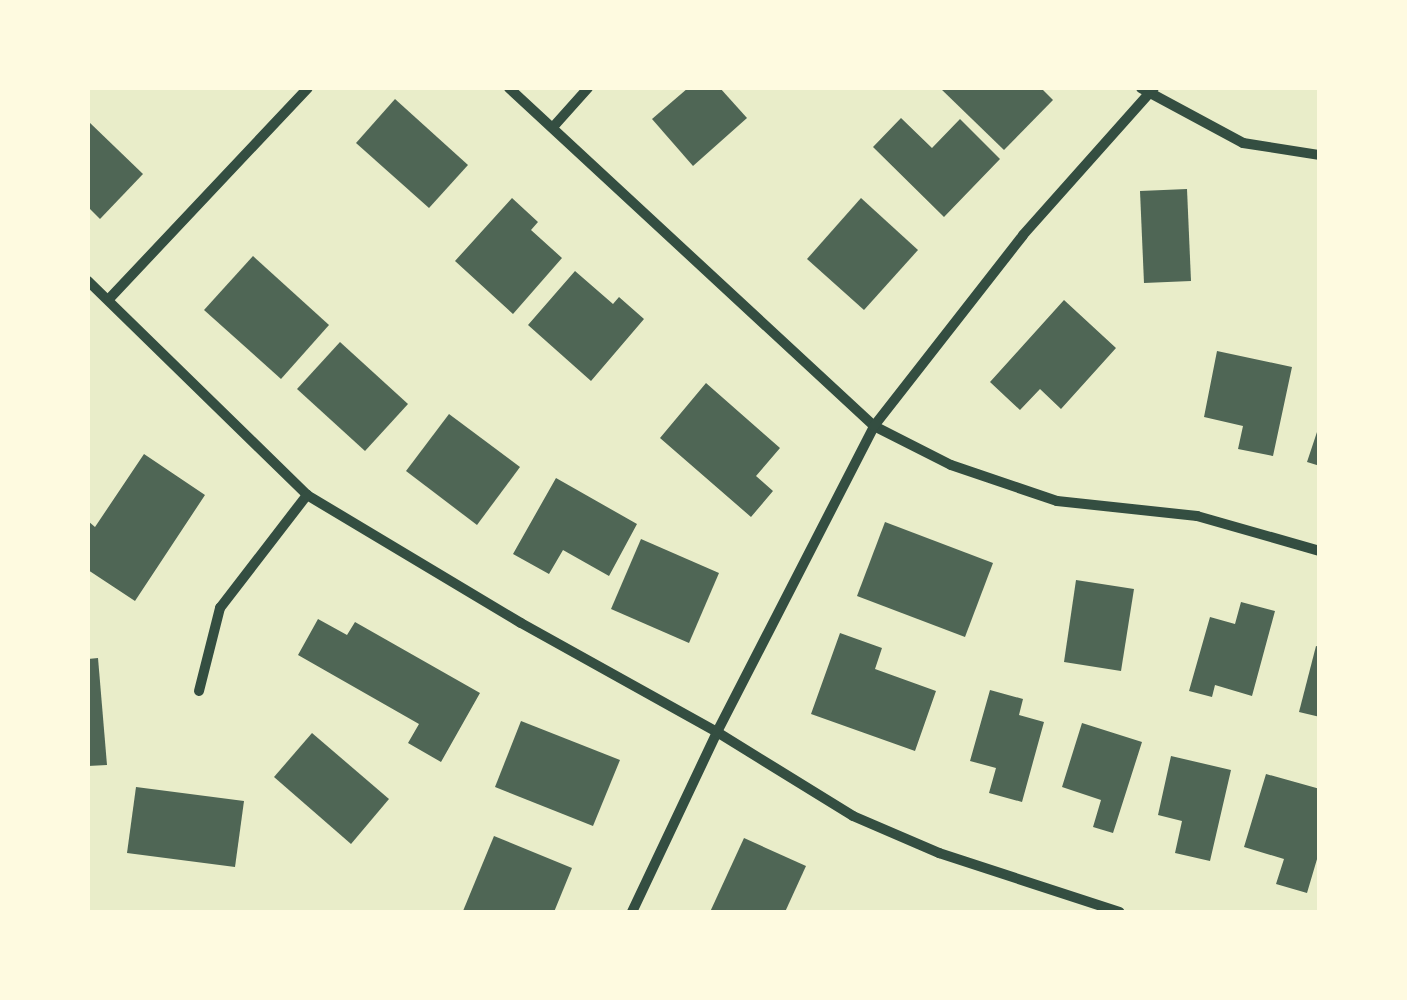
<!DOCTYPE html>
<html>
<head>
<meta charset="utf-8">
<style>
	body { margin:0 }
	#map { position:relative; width:1407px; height:1000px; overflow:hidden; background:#e9edc9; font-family:"Work Sans",sans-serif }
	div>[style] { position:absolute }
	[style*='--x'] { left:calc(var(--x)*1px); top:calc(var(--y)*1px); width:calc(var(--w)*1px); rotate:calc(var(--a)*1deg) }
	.building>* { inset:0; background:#4f6655 }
	.minor>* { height:10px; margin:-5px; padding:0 5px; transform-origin:5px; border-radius:5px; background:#344e41 }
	span { translate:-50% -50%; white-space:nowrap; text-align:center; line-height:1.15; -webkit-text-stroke:8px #fefae0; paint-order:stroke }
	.frame { position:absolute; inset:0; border:90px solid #fefae0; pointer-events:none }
</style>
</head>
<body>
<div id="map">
	<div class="building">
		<i style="clip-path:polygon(688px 88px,720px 88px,747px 118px,693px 166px,652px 119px)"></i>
		<i style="clip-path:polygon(940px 88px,1041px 88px,1053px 100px,1004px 150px)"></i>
		<i style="clip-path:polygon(395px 99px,468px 165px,429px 208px,356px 143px)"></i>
		<i style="clip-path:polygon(901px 118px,932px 148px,960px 119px,1000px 159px,944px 217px,873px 147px)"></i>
		<i style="clip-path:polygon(88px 121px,143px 174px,100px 219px,88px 207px)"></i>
		<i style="clip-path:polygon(1187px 189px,1191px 281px,1144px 283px,1140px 191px)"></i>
		<i style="clip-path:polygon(512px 198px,538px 222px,531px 230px,562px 258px,513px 314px,455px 261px)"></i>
		<i style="clip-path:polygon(861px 198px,918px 250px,864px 310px,807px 259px)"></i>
		<i style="clip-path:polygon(253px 256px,329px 325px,281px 379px,204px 310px)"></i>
		<i style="clip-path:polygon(575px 271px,613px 304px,619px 297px,644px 319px,591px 381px,528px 325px)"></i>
		<i style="clip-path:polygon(1064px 300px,1116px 348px,1061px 409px,1040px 389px,1020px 410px,990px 382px)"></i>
		<i style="clip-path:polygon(340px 342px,408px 404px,365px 451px,297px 389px)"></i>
		<i style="clip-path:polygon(1217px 351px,1292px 367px,1273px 456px,1238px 449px,1243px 426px,1204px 417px)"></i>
		<i style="clip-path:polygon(706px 383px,780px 448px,756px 476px,773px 491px,751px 517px,660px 438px)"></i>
		<i style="clip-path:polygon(449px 414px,520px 467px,477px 525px,406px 471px)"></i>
		<i style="clip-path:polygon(1319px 426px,1320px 426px,1320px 466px,1307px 462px)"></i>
		<i style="clip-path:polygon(144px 454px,205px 495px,135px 601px,88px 570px,88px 521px,95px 527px)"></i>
		<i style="clip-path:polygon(556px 478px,637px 524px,609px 576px,563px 550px,549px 574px,513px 554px)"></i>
		<i style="clip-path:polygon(885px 522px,993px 563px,965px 637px,857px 596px)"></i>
		<i style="clip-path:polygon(641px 539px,719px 573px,689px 643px,611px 609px)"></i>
		<i style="clip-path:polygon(1076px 580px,1134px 589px,1121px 671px,1064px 662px)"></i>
		<i style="clip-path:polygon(1241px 602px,1275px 611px,1252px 696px,1215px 685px,1212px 697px,1189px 691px,1210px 617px,1235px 624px)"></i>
		<i style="clip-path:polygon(318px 619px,347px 635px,355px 622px,480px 693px,441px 762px,408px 743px,419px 724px,298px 655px)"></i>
		<i style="clip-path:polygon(840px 633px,882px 648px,875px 669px,936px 691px,915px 751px,811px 714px)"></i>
		<i style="clip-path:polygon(1316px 646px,1320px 647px,1320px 717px,1299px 712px)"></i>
		<i style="clip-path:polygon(98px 658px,107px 765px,88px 766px,88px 659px)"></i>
		<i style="clip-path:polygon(990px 690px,1023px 699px,1019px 715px,1044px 722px,1022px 802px,989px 793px,996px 768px,970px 761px)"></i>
		<i style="clip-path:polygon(521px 721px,620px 760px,593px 826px,495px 787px)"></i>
		<i style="clip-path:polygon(1082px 723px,1142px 742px,1113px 833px,1093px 827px,1101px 800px,1062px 787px)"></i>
		<i style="clip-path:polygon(312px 733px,389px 799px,351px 844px,274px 777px)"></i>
		<i style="clip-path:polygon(1171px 756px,1231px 770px,1210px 861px,1175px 853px,1182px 821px,1158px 815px)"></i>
		<i style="clip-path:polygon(1266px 774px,1320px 789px,1320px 849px,1307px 893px,1276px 884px,1284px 859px,1244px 847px)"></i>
		<i style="clip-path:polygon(136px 787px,244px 801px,235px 867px,127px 853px)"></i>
		<i style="clip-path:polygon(494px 836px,572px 868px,554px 912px,463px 911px)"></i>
		<i style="clip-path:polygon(744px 838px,806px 866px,785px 912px,710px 912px)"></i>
	</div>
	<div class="minor">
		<i style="--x:509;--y:88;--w:497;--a:42.8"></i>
		<i style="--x:874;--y:426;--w:86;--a:26.9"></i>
		<i style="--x:951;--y:465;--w:112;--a:18.8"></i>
		<i style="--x:1057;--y:501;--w:141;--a:6.1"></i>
		<i style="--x:1197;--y:516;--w:128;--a:15.9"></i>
		<i style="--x:1141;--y:88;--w:116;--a:28.3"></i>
		<i style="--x:1243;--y:143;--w:78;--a:8.9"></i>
		<i style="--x:554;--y:126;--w:51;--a:-48.2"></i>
		<i style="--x:88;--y:281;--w:306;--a:44.3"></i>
		<i style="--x:307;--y:495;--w:249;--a:30.9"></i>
		<i style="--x:521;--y:623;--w:224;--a:29.1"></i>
		<i style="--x:717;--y:732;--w:160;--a:31.7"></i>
		<i style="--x:853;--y:816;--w:94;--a:23.3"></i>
		<i style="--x:939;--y:853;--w:190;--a:18.1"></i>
		<i style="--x:109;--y:299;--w:290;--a:-46.7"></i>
		<i style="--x:199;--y:691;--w:86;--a:-75.8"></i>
		<i style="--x:220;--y:608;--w:143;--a:-52.4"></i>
		<i style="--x:632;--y:912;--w:199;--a:-64.7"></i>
		<i style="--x:717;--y:732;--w:344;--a:-62.8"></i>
		<i style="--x:874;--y:426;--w:242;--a:-52"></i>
		<i style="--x:1023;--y:235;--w:197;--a:-48.3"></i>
	</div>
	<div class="frame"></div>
</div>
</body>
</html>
